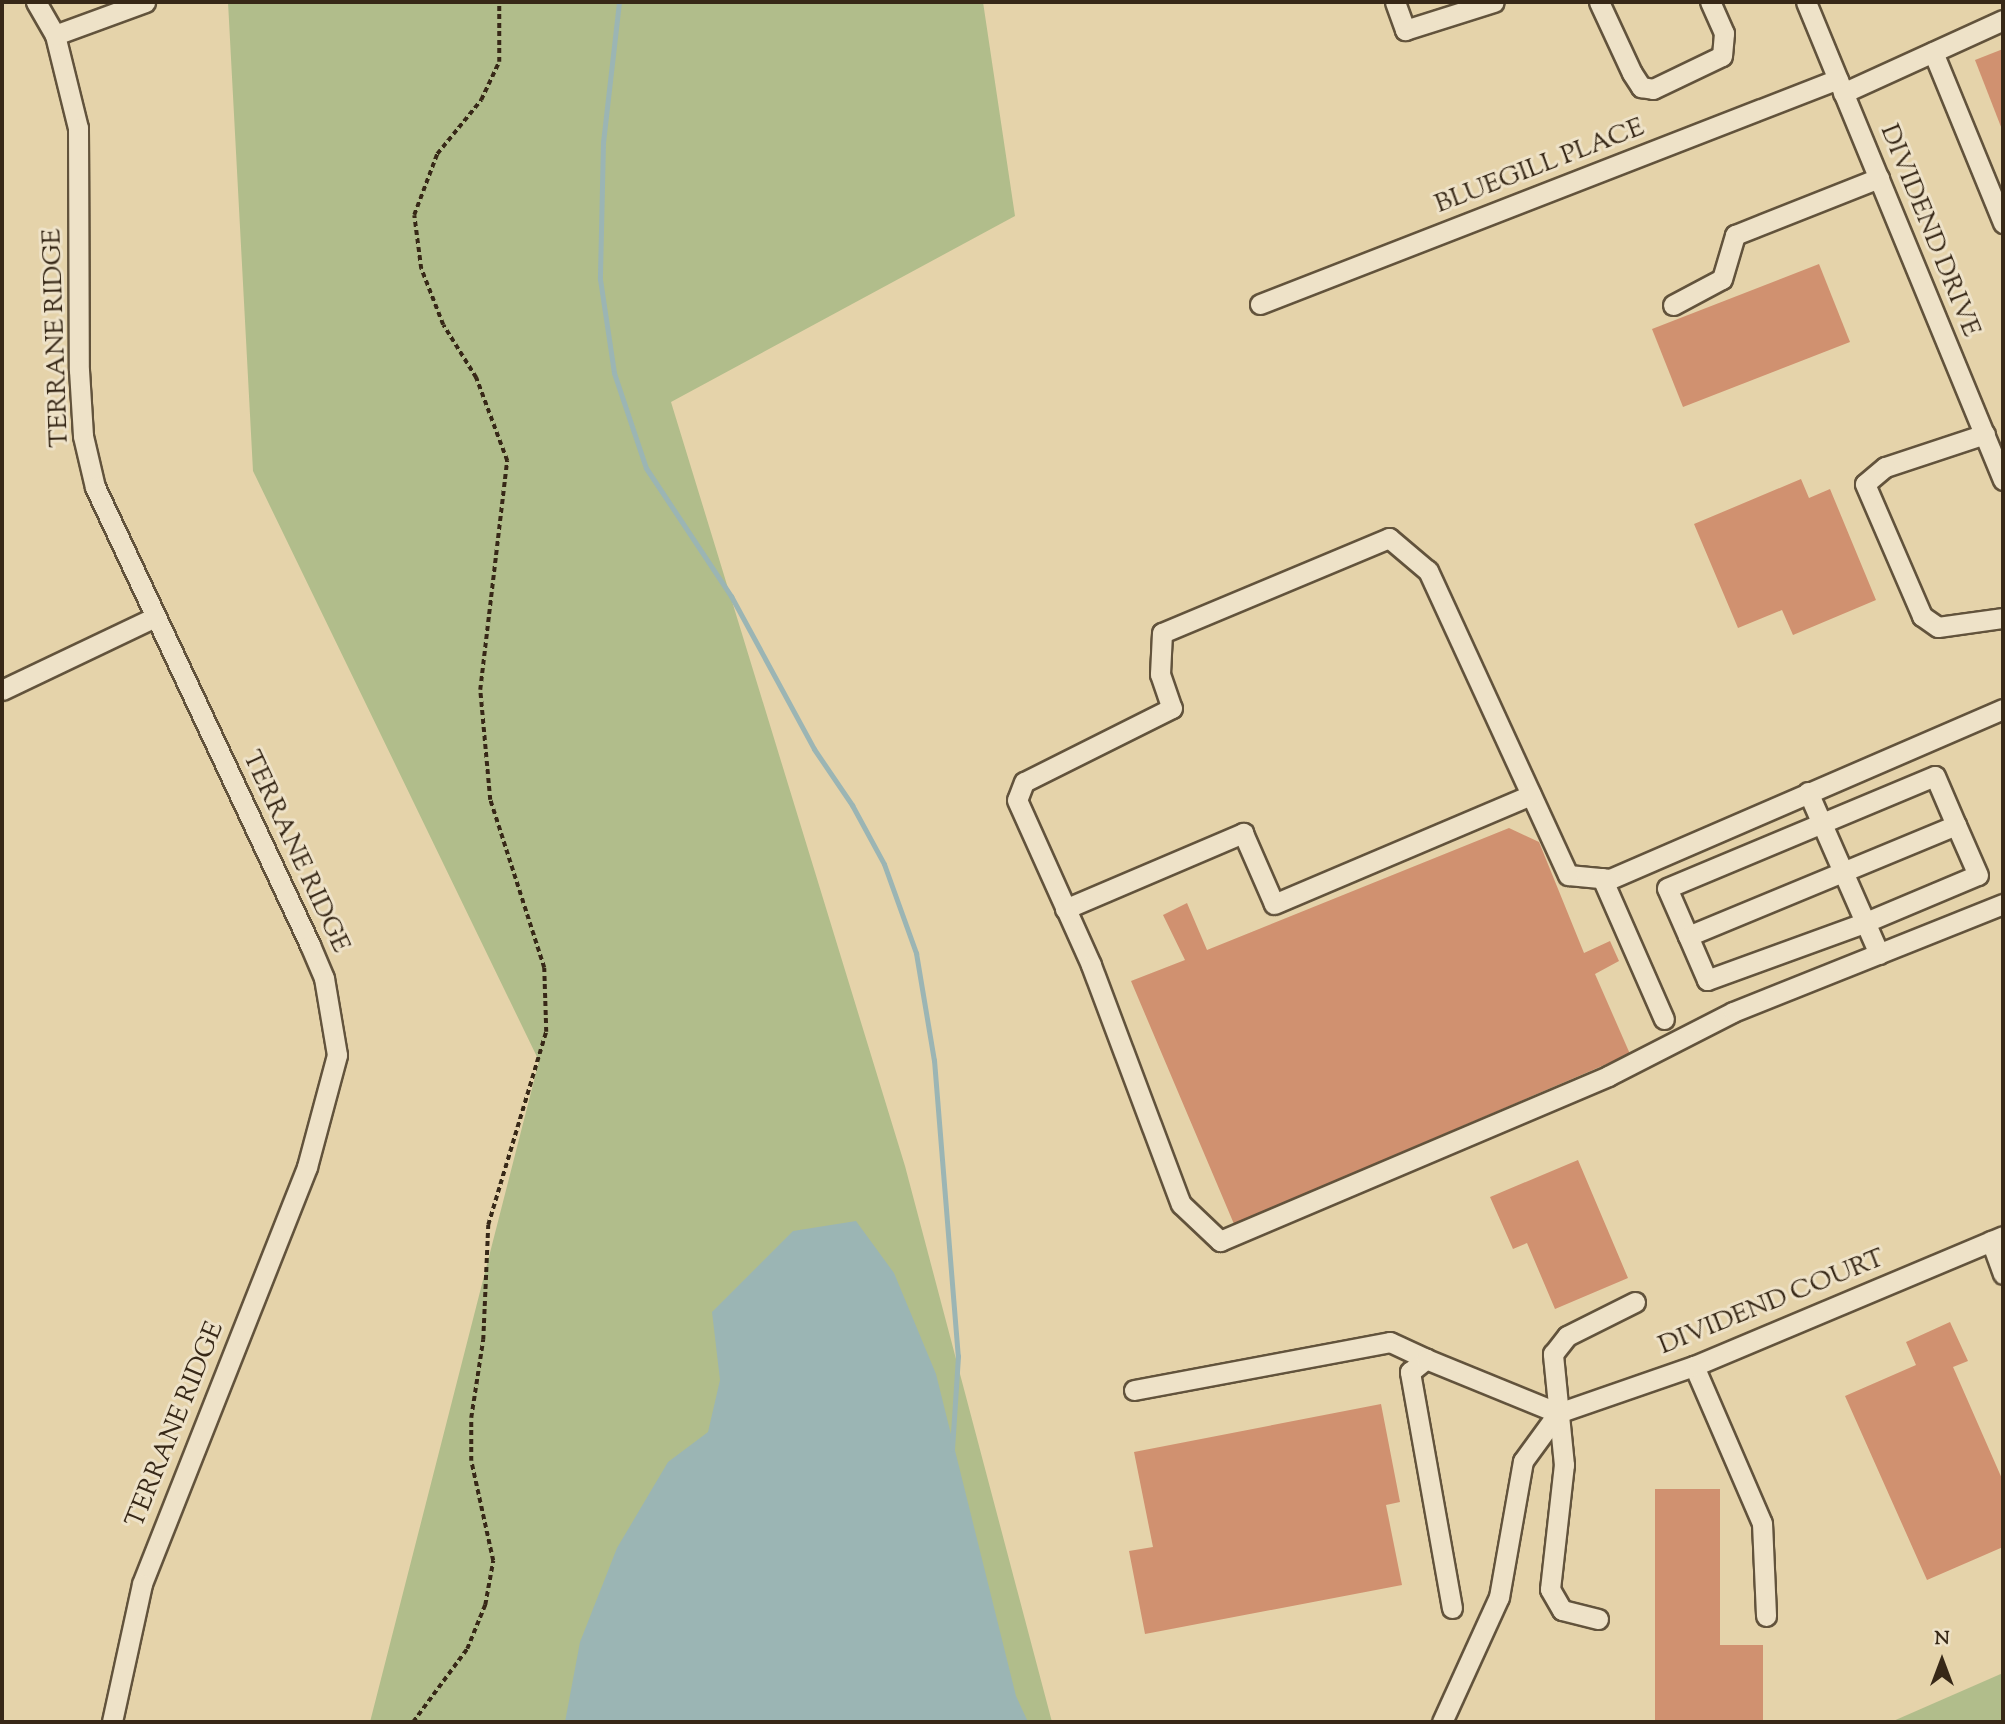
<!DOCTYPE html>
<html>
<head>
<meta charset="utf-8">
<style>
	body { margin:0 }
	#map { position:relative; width:2005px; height:1724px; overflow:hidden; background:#e5d3aa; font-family:"Sorts Mill Goudy",serif }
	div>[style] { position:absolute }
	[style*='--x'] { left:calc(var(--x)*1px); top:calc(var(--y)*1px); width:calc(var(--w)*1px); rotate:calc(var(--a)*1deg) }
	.green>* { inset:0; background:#b1bd8b }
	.water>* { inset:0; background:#9bb5b4 }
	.stream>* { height:5px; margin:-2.5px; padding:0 2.5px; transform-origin:2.5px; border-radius:2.5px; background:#9bb5b4 }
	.building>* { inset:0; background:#d09170 }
	.path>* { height:3.5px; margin-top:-1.75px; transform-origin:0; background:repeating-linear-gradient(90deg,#372817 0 5px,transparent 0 8.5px) }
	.roads { filter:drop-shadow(2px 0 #62533c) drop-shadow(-2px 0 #62533c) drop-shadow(0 2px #62533c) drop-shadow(0 -2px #62533c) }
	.minor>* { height:19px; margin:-9.5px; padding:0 9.5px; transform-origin:9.5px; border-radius:9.5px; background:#eee2c8 }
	span { translate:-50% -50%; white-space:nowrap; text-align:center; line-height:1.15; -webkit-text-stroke:6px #eee2c8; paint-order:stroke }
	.street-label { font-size:26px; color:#372817 }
	.frame { position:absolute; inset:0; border:4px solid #372817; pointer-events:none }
	.north { position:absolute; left:1907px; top:1626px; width:70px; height:70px; -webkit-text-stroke:5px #eee2c8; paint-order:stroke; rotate:0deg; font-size:19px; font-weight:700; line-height:28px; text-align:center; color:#372817 }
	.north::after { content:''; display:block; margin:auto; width:24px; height:32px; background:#372817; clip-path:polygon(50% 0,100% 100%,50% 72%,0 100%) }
</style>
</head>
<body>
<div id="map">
	<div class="green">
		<i style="clip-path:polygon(228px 2px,983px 2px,1015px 216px,671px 402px,905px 1166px,1052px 1722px,370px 1722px,539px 1061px,253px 471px)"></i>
		<i style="clip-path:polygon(2003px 1673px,2003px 1722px,1891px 1722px)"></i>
	</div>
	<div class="water">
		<i style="clip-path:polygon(856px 1221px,894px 1273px,936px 1374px,1016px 1696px,1028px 1722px,565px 1722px,580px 1642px,617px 1548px,668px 1462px,708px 1432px,720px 1380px,712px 1312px,793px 1231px)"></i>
	</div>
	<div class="stream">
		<i style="--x:619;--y:2;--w:141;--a:96.5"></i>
		<i style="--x:603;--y:142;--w:137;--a:91.3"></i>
		<i style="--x:600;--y:279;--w:95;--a:81.5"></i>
		<i style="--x:614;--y:373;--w:100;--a:71.4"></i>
		<i style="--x:646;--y:468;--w:154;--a:56.4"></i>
		<i style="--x:731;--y:596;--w:174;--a:61.5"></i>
		<i style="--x:814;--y:749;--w:68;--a:55.8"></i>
		<i style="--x:852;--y:805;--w:67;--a:61.5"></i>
		<i style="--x:884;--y:864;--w:95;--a:70.2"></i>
		<i style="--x:916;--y:953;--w:109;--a:80.5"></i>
		<i style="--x:934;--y:1060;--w:297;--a:85.4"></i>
		<i style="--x:958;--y:1356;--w:93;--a:93.7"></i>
	</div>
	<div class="building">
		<i style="clip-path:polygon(2003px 49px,2003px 132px,1975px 60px)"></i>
		<i style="clip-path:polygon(1819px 264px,1850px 342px,1683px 407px,1652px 329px)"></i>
		<i style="clip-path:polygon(1801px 479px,1809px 498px,1830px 489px,1876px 600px,1793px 635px,1782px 610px,1738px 628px,1694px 524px)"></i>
		<i style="clip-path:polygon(1509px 828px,1539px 842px,1584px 953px,1610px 941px,1619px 961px,1595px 974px,1630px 1054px,1234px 1224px,1131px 981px,1185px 960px,1163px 915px,1187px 903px,1207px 950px)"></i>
		<i style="clip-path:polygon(1578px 1160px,1628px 1278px,1555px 1309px,1527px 1243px,1513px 1249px,1490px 1197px)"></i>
		<i style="clip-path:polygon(1950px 1322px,1968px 1361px,1953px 1367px,2003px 1481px,2003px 1547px,1927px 1580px,1845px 1396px,1916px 1365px,1906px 1342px)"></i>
		<i style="clip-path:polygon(1381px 1404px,1400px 1502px,1386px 1505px,1402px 1585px,1145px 1634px,1129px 1551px,1153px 1547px,1134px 1452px)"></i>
		<i style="clip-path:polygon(1655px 1489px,1720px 1489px,1720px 1645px,1763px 1645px,1763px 1722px,1655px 1722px)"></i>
	</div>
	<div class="path">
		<i style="--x:413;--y:1722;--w:91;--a:-53.5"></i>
		<i style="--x:467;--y:1649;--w:48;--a:-67.8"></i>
		<i style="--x:485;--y:1605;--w:45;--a:-79.7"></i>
		<i style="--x:493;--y:1561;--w:102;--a:-102.4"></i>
		<i style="--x:471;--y:1461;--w:43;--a:-90"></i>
		<i style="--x:471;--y:1418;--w:79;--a:-81.3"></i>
		<i style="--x:483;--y:1340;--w:115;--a:-87.5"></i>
		<i style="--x:488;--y:1225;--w:202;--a:-73.3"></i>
		<i style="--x:546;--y:1032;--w:64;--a:-91.8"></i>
		<i style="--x:544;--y:968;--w:176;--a:-107.8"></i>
		<i style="--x:490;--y:800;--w:110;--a:-95.2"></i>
		<i style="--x:480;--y:690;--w:231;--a:-83.3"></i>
		<i style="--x:507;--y:461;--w:89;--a:-110.5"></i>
		<i style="--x:476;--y:378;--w:62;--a:-121.9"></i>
		<i style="--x:443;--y:325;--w:60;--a:-111.4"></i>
		<i style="--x:421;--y:269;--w:54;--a:-97.4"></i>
		<i style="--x:414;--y:215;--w:65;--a:-69.3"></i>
		<i style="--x:437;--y:154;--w:70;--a:-50.8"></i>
		<i style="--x:481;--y:100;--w:42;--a:-64.7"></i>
		<i style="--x:499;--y:62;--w:60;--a:-90"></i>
	</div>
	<div class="roads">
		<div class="minor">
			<i style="--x:36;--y:2;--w:38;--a:60"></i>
			<i style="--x:55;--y:35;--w:96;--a:76.1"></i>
			<i style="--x:78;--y:128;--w:242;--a:89.8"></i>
			<i style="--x:79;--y:370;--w:66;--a:86.5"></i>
			<i style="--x:83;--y:436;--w:52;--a:76.8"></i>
			<i style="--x:95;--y:487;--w:506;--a:64.85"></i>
			<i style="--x:310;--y:945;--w:36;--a:67"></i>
			<i style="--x:324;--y:978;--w:78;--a:80.4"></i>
			<i style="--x:337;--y:1055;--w:116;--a:105"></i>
			<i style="--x:307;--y:1167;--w:448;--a:111.6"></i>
			<i style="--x:142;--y:1584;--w:141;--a:102.3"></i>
			<i style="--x:1395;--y:2;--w:30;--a:70"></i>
			<i style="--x:1405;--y:30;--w:93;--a:-17.5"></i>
			<i style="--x:1599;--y:2;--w:78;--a:65.1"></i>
			<i style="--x:1632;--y:73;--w:17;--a:57"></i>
			<i style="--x:1641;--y:87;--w:12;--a:9"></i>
			<i style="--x:1653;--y:89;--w:76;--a:-25.6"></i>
			<i style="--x:1722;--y:56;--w:23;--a:-85"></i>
			<i style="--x:1724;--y:33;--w:34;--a:-114"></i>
			<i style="--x:1806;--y:2;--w:517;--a:67.6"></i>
			<i style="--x:55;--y:35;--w:96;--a:-20.1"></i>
			<i style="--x:1933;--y:52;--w:185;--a:67.7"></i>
			<i style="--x:1843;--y:93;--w:176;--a:-24.5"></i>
			<i style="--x:1260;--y:304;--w:620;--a:-21.27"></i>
			<i style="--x:1673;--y:305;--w:55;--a:-28"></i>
			<i style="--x:1722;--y:279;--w:46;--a:-73.5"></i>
			<i style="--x:1735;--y:235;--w:155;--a:-21.6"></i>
			<i style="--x:1985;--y:434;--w:105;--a:161.7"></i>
			<i style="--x:1885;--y:467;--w:26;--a:140"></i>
			<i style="--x:1865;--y:484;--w:144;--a:66.6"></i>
			<i style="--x:1922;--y:616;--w:19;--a:35"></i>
			<i style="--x:1938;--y:627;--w:66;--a:-7.9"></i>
			<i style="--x:2;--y:690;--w:170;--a:-25.5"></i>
			<i style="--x:2003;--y:709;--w:428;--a:156.6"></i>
			<i style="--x:1610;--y:879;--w:42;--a:-174.6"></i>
			<i style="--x:1568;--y:875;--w:335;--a:-114.7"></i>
			<i style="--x:1428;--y:571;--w:51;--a:-139.8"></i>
			<i style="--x:1389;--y:538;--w:246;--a:157.3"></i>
			<i style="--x:1162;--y:633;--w:41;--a:92.8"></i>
			<i style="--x:1160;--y:674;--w:36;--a:71"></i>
			<i style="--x:1172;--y:708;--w:165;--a:153.4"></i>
			<i style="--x:1024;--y:782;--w:19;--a:111"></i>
			<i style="--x:1017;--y:800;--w:181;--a:65.8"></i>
			<i style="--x:1091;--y:965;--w:255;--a:69.4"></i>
			<i style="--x:1181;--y:1204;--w:54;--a:43.5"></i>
			<i style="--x:1220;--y:1241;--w:422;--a:-23"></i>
			<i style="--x:1608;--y:1076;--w:140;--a:-27.1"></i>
			<i style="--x:1733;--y:1012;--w:291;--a:-21.8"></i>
			<i style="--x:1808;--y:792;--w:177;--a:66.3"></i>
			<i style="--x:1602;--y:878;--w:154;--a:66.3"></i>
			<i style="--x:1065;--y:909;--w:194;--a:-23.1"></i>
			<i style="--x:1243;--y:833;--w:77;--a:66.4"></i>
			<i style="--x:1274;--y:904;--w:279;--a:-23"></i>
			<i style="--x:1688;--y:936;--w:52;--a:-113.6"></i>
			<i style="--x:1667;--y:888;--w:290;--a:-22.7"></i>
			<i style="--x:1935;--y:776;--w:53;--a:66.8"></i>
			<i style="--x:1956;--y:825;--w:290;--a:157.5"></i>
			<i style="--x:1688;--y:936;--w:48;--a:66.6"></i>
			<i style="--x:1707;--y:980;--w:169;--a:-20"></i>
			<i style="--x:1866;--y:922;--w:121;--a:-22.8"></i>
			<i style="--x:1978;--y:875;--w:55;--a:-113.7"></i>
			<i style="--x:1991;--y:1241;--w:35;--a:70"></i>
			<i style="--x:1694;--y:1366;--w:171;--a:66.6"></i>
			<i style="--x:1762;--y:1523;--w:93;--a:87.5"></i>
			<i style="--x:1134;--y:1390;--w:260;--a:-10.6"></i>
			<i style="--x:1390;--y:1342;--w:40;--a:25"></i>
			<i style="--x:1558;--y:1413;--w:144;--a:-19.1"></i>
			<i style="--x:1694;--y:1366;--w:335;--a:-22.8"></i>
			<i style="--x:1452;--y:1608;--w:240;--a:-100.1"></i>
			<i style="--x:1410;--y:1372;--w:21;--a:-39"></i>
			<i style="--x:1426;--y:1359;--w:143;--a:22.2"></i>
			<i style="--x:1598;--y:1619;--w:37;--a:-166"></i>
			<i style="--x:1562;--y:1610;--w:24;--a:-120"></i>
			<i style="--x:1550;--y:1589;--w:125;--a:-83.6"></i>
			<i style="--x:1564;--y:1465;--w:112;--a:-95.7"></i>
			<i style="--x:1553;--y:1354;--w:23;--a:-52"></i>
			<i style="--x:1567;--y:1336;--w:76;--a:-26.6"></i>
			<i style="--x:1442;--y:1722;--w:137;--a:-65.5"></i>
			<i style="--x:1499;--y:1597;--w:138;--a:-80"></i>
			<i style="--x:1523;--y:1461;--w:59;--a:-53.9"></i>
		</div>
	</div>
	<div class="street-label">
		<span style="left:1540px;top:167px;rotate:-21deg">BLUEGILL PLACE</span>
		<span style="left:1929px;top:231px;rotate:68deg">DIVIDEND DRIVE</span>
		<span style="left:57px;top:338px;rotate:-92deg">TERRANE RIDGE</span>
		<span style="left:295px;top:852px;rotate:65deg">TERRANE RIDGE</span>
		<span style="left:1772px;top:1303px;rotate:-22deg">DIVIDEND COURT</span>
		<span style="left:176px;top:1425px;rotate:-68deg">TERRANE RIDGE</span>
	</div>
	<div class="frame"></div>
	<div class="north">N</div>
</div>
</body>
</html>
